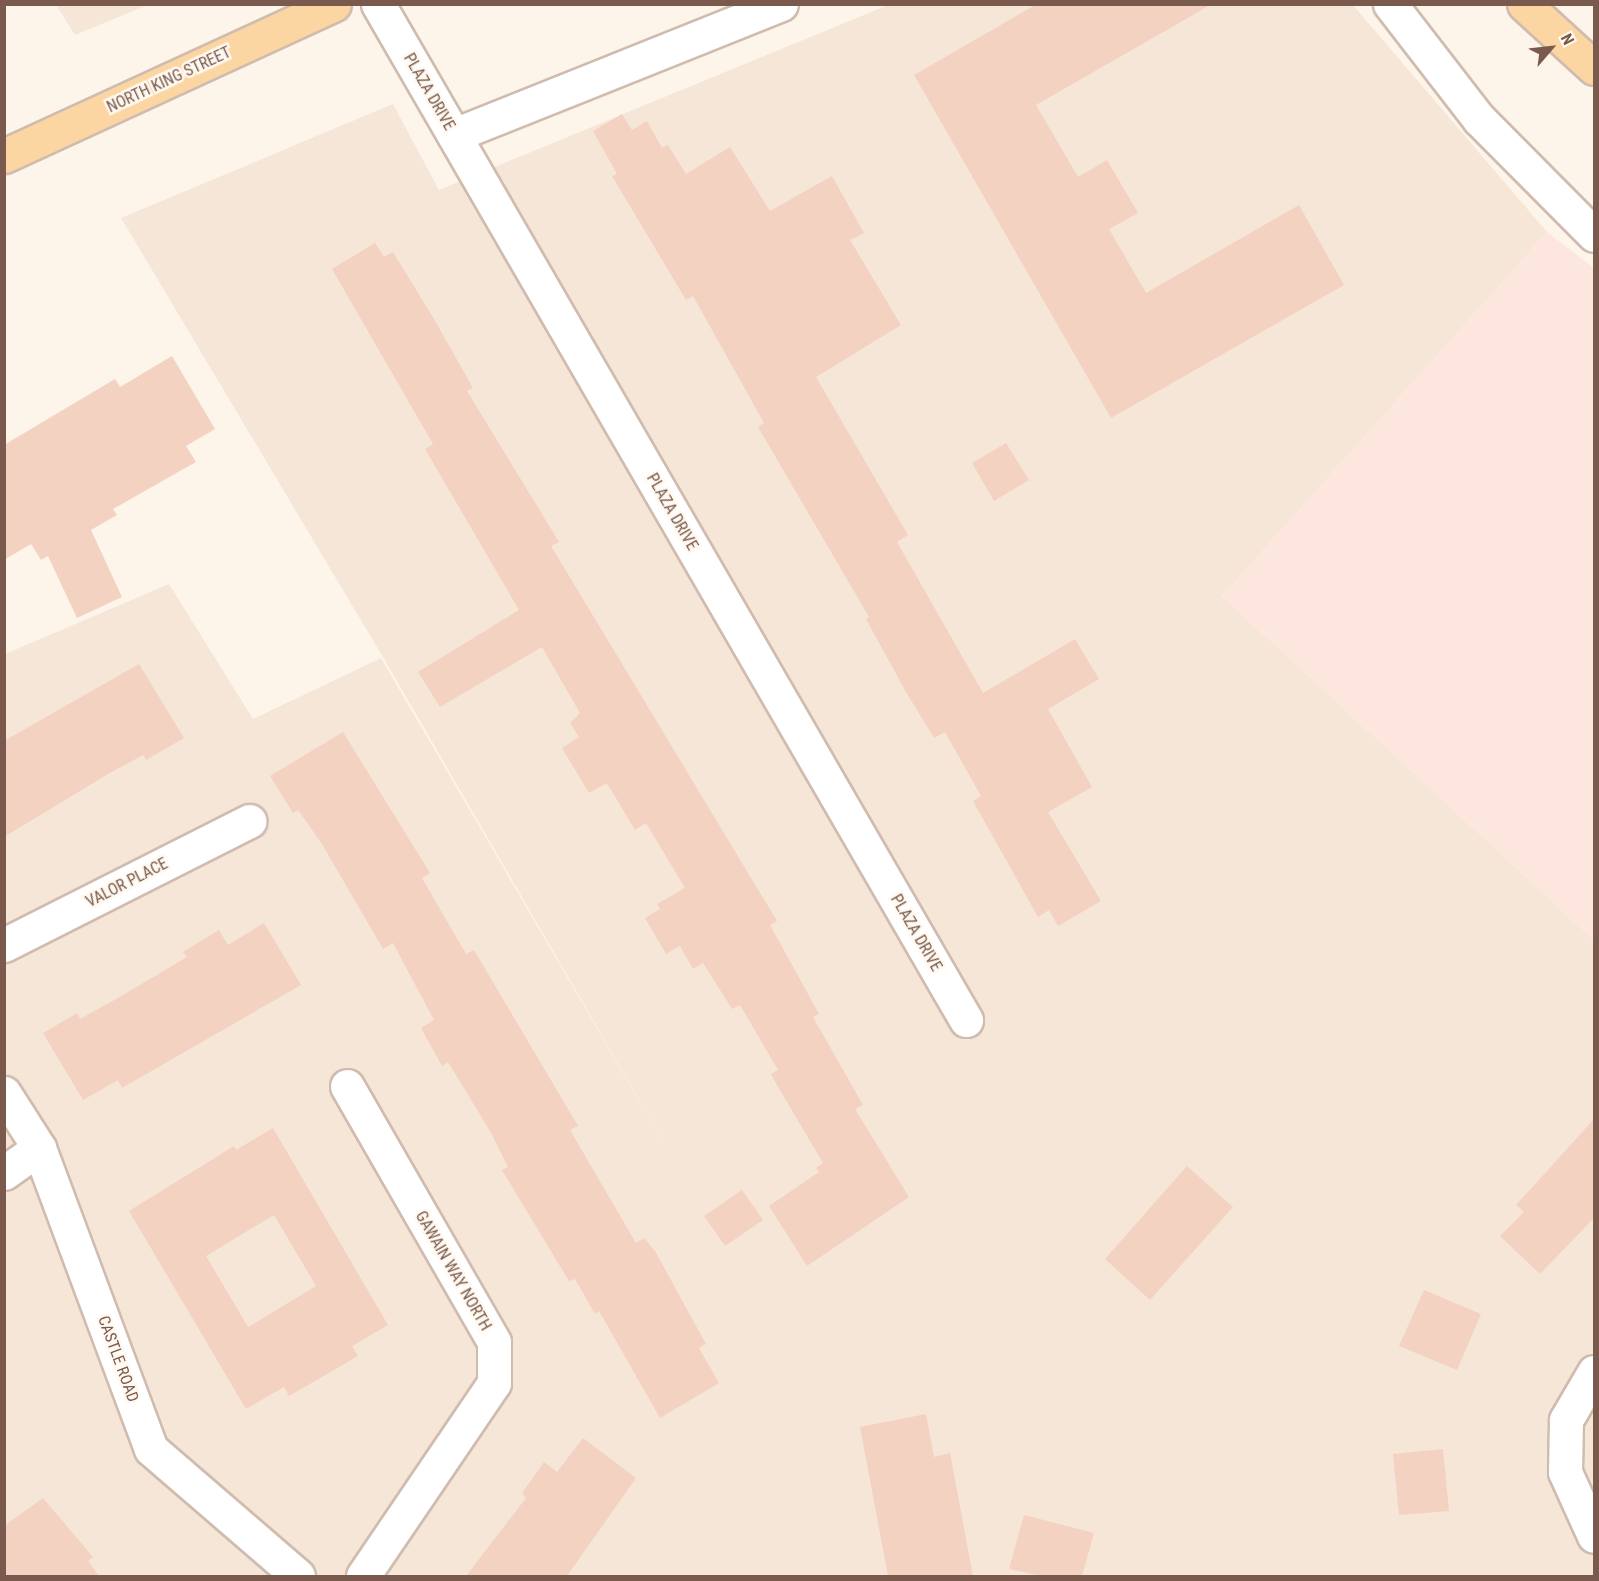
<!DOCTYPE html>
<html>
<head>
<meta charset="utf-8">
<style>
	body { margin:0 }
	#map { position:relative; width:1599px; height:1581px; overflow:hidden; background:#fdf5ea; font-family:"Roboto Condensed",sans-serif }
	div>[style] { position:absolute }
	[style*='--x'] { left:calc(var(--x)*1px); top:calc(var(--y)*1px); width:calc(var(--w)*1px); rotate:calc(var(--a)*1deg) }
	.residential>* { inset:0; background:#f5e6d8 }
	.commercial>* { inset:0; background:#fde6de }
	.building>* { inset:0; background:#f3d2c1 }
	.roads { filter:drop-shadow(2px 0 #d0bcae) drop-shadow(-2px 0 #d0bcae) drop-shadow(0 2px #d0bcae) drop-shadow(0 -2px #d0bcae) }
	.minor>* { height:33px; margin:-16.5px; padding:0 16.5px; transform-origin:16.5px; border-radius:16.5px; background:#fff }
	.major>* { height:33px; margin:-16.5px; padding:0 16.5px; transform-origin:16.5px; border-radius:16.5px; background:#fcd6a2 }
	span { translate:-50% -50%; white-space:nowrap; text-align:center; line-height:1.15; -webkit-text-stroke:5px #fff9f1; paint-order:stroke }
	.street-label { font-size:16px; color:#795a4c }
	.frame { position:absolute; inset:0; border:6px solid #795a4c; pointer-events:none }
	.north { position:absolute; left:1521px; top:18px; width:60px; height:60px; -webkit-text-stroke:4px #fff9f1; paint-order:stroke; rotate:62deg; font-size:16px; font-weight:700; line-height:24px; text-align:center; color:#795a4c }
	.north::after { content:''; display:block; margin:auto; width:21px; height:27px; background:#795a4c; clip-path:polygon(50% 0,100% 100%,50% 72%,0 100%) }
</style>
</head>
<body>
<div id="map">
	<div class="residential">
		<i style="clip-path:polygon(56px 5px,148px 5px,75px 35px)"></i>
		<i style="clip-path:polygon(888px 5px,1353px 5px,1547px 232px,1222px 596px,1594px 940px,1594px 1576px,5px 1576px,5px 654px,169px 584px,253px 719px,381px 658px,678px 1167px,383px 657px,121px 218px,393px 104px,439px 190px)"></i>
	</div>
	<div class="commercial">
		<i style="clip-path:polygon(1547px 232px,1594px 268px,1594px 940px,1222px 596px)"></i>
	</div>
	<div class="building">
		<i style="clip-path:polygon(1037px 4px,1212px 4px,1036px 105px,1078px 177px,1107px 160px,1138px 213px,1109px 229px,1146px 293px,1299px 205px,1344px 285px,1111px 418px,914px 75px)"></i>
		<i style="clip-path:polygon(622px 114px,632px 130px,647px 121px,662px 148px,668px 145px,686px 174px,730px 147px,770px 211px,832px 176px,864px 233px,850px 240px,901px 325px,816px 377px,908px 535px,897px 542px,983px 693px,1075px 639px,1099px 679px,1048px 709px,1092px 787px,1048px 812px,1101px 901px,1058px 926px,1049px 910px,1038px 917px,973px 801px,981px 796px,945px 732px,934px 738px,906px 692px,866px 619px,869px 617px,758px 427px,764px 423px,693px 296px,686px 300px,612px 176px,617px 174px,593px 131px)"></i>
		<i style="clip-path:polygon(375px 243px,384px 257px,393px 252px,434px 319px,473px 388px,467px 391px,559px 542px,551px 546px,777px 921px,770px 925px,819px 1014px,813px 1017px,863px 1105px,855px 1109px,909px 1197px,807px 1266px,769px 1206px,819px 1172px,816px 1168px,823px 1163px,774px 1080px,771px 1074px,778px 1070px,740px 1005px,732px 1009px,703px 963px,693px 969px,680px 946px,666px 954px,645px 918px,660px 909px,657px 904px,685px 888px,646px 823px,635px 830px,607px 783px,589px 793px,562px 748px,579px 737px,570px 723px,580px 713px,542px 647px,440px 707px,418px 672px,519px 610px,425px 449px,433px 444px,332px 269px)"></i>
		<i style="clip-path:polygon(172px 356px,215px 429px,186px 446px,196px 462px,113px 509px,117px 515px,91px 530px,122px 597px,77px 618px,48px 556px,41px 560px,31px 544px,4px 560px,4px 445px,115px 379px,120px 387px)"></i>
		<i style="clip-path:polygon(1006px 443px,1029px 480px,994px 501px,972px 463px)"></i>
		<i style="clip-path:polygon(139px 664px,184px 738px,146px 760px,143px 755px,108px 774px,4px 837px,4px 741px)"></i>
		<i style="clip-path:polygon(343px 732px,430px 873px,422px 878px,466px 954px,474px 950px,578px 1126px,570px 1130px,636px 1243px,644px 1238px,655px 1251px,706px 1344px,699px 1348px,719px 1383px,660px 1418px,599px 1311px,595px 1314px,575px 1279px,569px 1281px,502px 1170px,508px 1167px,490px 1131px,448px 1062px,442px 1066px,421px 1028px,434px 1020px,393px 943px,383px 949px,322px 844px,298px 810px,293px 813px,270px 776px)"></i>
		<i style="clip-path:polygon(264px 923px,301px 985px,122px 1088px,118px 1080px,83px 1100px,43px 1033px,77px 1013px,80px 1019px,118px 998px,187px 957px,183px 952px,219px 930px,228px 945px)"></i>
		<i style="clip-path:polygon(1594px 1119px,1594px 1218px,1540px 1274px,1500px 1236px,1524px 1212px,1516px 1205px)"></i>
		<i style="clip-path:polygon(evenodd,273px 1128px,388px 1325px,352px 1346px,358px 1356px,289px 1396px,284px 1387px,246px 1409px,129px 1211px,234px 1146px,236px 1150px,273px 1128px,274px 1215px,316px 1286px,248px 1327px,206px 1256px,274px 1215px)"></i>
		<i style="clip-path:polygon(1187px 1166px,1233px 1207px,1150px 1300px,1105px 1259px)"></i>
		<i style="clip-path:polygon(742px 1190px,763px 1220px,725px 1246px,704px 1216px)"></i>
		<i style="clip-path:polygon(1424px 1290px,1481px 1314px,1457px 1370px,1399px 1346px)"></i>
		<i style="clip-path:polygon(926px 1414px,934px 1457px,950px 1453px,973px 1576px,888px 1576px,860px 1427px)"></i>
		<i style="clip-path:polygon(583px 1438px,636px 1478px,567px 1576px,466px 1576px,526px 1498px,522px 1493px,544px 1462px,557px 1472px)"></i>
		<i style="clip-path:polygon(1443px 1449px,1449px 1511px,1399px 1515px,1393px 1454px)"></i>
		<i style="clip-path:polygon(43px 1498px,93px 1557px,88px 1561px,99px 1576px,4px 1576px,4px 1526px)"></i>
		<i style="clip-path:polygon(1024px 1515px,1094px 1533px,1082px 1576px,1042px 1576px,1009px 1569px)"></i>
	</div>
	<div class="roads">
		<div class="minor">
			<i style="--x:378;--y:4;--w:1174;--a:59.94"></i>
			<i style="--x:1390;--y:4;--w:145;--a:52.3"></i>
			<i style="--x:1479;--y:119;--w:163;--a:45.2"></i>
			<i style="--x:454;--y:135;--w:352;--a:-21.8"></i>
			<i style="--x:4;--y:945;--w:275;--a:-26.8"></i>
			<i style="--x:347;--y:1086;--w:295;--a:60.1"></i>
			<i style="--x:494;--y:1342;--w:41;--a:90"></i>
			<i style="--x:494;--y:1383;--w:233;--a:124.2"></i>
			<i style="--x:4;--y:1093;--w:65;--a:57.5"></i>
			<i style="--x:39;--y:1148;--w:321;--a:69.6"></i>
			<i style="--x:151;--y:1449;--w:194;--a:40.8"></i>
			<i style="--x:4;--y:1173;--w:43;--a:-35.5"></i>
			<i style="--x:1594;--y:1372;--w:56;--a:120.3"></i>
			<i style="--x:1566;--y:1420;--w:52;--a:91.1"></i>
			<i style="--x:1565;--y:1472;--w:70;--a:65.6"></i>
		</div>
		<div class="major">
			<i style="--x:1524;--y:4;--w:95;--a:42.4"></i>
			<i style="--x:4;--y:156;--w:363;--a:-24.7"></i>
		</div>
	</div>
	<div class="street-label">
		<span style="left:169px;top:80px;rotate:-25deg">NORTH KING STREET</span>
		<span style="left:429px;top:92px;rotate:60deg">PLAZA DRIVE</span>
		<span style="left:672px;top:512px;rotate:60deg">PLAZA DRIVE</span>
		<span style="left:127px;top:883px;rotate:-27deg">VALOR PLACE</span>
		<span style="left:916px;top:933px;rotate:60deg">PLAZA DRIVE</span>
		<span style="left:453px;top:1271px;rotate:60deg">GAWAIN WAY NORTH</span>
		<span style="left:118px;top:1359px;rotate:70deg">CASTLE ROAD</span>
	</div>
	<div class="frame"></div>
	<div class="north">N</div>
</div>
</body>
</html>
